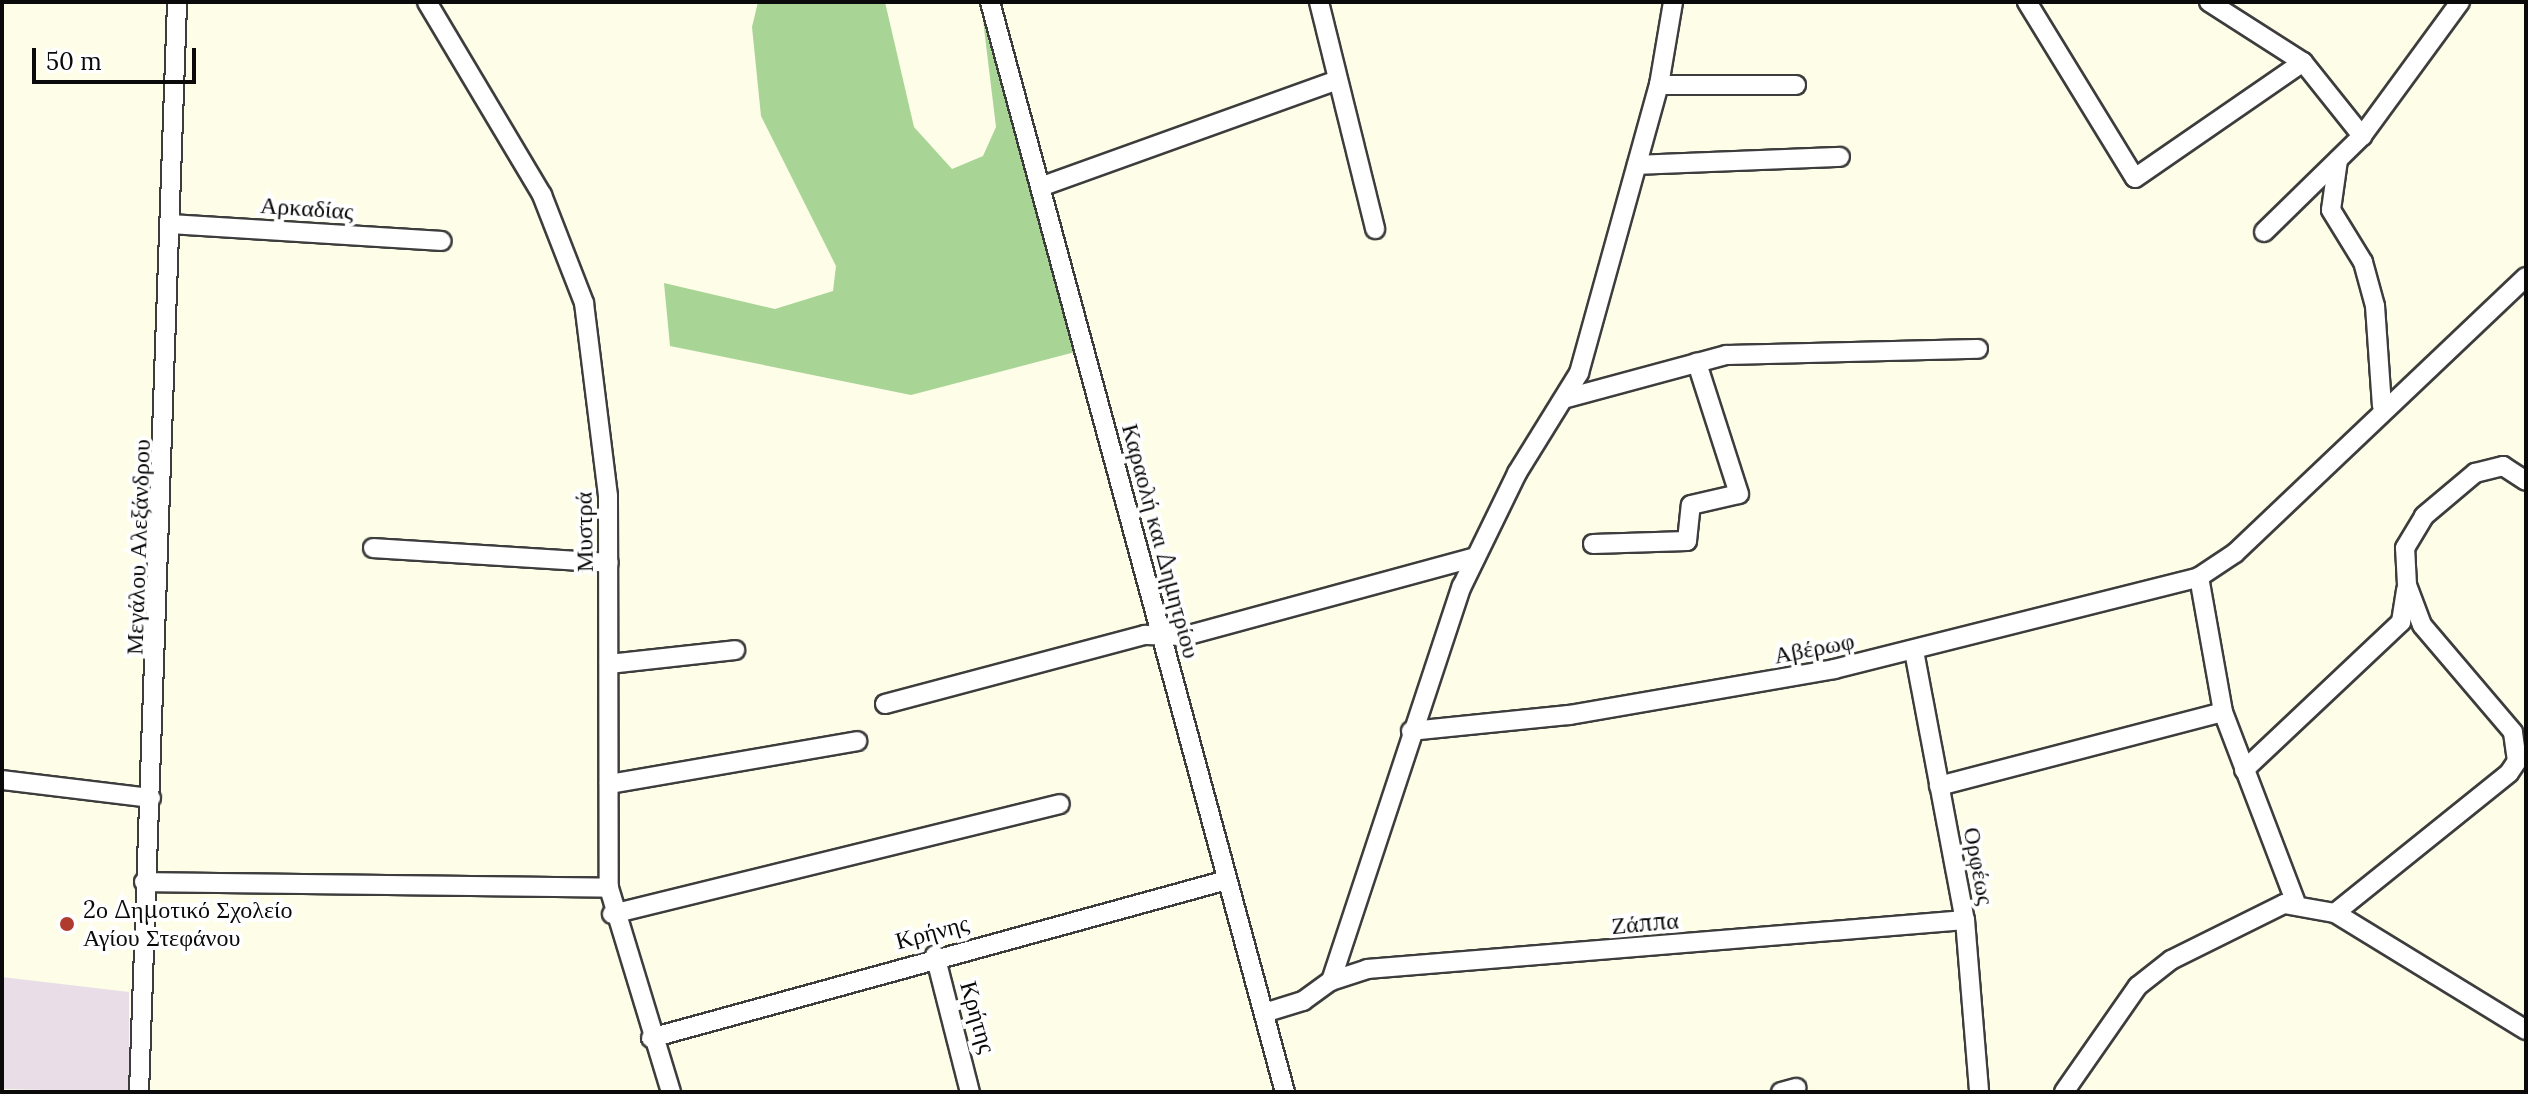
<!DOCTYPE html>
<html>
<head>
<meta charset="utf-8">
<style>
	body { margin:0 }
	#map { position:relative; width:2528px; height:1094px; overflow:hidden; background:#fdfde8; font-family:Lora,serif }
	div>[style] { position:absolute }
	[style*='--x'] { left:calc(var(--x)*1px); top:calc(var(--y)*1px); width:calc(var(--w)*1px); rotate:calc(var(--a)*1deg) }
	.industrial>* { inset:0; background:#e9dee8 }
	.forest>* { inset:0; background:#a8d496 }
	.roads { filter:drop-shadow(2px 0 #3d3d3d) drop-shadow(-2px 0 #3d3d3d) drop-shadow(0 2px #3d3d3d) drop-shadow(0 -2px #3d3d3d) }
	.street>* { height:18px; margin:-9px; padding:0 9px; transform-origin:9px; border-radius:9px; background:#fff }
	.dots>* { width:22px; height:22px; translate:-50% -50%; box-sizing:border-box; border:4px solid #fff; border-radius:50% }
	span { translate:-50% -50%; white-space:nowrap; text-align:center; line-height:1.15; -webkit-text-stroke:8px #fff; paint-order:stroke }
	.street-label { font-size:24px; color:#0a0a0a }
	.poi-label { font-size:24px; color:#0a0a0a }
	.left { translate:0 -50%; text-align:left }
	.frame { position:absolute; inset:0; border:4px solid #0a0a0a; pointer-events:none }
	.scale { position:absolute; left:32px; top:48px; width:164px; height:36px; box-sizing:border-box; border:4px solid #0a0a0a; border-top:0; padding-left:10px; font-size:24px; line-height:28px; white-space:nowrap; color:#0a0a0a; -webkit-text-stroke:6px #fff; paint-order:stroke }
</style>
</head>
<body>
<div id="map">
	<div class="industrial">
		<i style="clip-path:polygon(2px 977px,129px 992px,129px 1092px,2px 1089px)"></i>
	</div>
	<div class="forest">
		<i style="clip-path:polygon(758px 2px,885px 2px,914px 127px,952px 169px,983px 156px,996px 127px,983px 20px,1075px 352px,911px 395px,670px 346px,664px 283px,775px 309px,833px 291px,836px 266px,761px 116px,752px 27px)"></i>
	</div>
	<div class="roads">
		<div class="street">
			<i style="--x:427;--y:2;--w:225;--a:59.2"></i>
			<i style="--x:542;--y:195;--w:116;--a:68.7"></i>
			<i style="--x:584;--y:303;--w:194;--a:82.9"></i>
			<i style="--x:608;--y:496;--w:392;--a:89.9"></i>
			<i style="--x:609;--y:888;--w:213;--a:73.1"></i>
			<i style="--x:990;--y:2;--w:1129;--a:74.86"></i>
			<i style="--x:1319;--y:2;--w:234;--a:76.1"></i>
			<i style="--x:2027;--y:2;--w:206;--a:58.5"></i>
			<i style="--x:2135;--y:178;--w:204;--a:-34.6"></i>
			<i style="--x:2209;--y:2;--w:112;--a:32.6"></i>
			<i style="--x:2303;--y:62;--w:95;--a:51.4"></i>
			<i style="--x:1659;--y:85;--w:84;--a:-80.4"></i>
			<i style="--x:2338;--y:160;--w:50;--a:98"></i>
			<i style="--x:2331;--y:210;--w:61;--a:58.4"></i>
			<i style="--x:2363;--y:262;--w:46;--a:74.7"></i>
			<i style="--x:2375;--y:306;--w:100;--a:86"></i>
			<i style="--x:1637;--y:165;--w:203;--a:-2.3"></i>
			<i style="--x:1043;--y:186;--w:313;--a:-19.8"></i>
			<i style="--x:171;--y:224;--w:271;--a:3.6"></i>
			<i style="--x:2264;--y:232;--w:137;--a:-44.4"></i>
			<i style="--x:2362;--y:136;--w:166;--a:-53.8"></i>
			<i style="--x:1567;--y:398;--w:165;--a:-15.1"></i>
			<i style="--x:1726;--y:355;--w:252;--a:-1.4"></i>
			<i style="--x:1593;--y:544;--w:94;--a:-1.8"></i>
			<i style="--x:1687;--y:541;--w:36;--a:-84"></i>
			<i style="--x:1691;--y:505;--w:49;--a:-12.9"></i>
			<i style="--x:1739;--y:494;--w:138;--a:-107.8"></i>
			<i style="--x:373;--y:548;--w:236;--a:3.6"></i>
			<i style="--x:2199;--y:577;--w:137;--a:79.9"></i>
			<i style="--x:2223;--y:712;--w:202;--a:69.1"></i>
			<i style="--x:1914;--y:651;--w:274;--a:79.3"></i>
			<i style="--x:1965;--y:920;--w:173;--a:85.3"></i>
			<i style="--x:609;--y:664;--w:127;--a:-6.3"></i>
			<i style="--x:885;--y:704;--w:269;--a:-14.9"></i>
			<i style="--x:1145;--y:635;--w:40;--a:1.4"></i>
			<i style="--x:1185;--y:636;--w:301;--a:-15.2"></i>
			<i style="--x:1411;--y:731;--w:159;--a:-5.8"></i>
			<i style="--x:1569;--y:715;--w:269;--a:-9.8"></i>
			<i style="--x:1834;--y:669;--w:376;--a:-14.1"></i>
			<i style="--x:2199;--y:577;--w:43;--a:-33.7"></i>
			<i style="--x:2235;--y:553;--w:401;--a:-43.5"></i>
			<i style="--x:2244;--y:770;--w:216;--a:-43.3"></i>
			<i style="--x:2401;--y:622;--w:33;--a:-81"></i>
			<i style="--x:2;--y:780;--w:150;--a:6.9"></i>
			<i style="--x:609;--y:784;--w:252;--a:-9.8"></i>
			<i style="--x:1939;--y:786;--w:293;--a:-14.6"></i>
			<i style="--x:144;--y:882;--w:465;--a:0.7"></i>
			<i style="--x:2335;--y:913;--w:224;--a:31.5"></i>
			<i style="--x:612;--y:914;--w:461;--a:-13.8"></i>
			<i style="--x:935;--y:955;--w:141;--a:75.7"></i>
			<i style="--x:1331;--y:981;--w:38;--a:-18"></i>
			<i style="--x:1367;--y:969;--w:600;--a:-4.68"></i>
			<i style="--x:1264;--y:1013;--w:41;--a:-17.1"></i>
			<i style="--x:1303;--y:1001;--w:34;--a:-36"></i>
			<i style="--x:1331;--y:981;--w:416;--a:-71.7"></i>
			<i style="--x:1462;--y:586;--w:126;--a:-64"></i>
			<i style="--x:1517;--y:473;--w:118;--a:-58.2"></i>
			<i style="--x:1579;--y:373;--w:299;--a:-74.5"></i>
			<i style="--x:1659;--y:85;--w:137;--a:0"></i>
			<i style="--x:651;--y:1038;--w:597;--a:-15.34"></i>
			<i style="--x:139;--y:1092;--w:1091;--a:-88"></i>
			<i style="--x:1781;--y:1092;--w:16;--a:-15"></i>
			<i style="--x:2064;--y:1092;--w:129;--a:-55.1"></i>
			<i style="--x:2138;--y:986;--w:42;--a:-38.2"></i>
			<i style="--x:2171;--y:960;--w:126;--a:-26.4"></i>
			<i style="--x:2284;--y:904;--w:52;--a:10"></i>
			<i style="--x:2335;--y:913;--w:223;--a:-38.8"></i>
			<i style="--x:2509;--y:773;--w:14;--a:-56"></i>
			<i style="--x:2517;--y:761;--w:29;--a:-98"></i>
			<i style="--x:2513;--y:732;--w:140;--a:-130.4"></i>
			<i style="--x:2422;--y:625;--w:43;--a:-110.6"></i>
			<i style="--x:2407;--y:585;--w:37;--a:-93"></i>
			<i style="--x:2405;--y:548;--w:37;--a:-59"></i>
			<i style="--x:2424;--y:516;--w:67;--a:-40.1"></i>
			<i style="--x:2475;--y:473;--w:29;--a:-14"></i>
			<i style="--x:2503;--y:466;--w:27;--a:33"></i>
		</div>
	</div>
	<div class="dots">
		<i style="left:67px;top:924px;background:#ae3b2d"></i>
	</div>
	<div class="street-label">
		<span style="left:307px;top:208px;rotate:4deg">Αρκαδίας</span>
		<span style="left:584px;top:532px;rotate:-91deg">Μυστρά</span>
		<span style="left:1161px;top:541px;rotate:75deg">Καραολή και Δημητρίου</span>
		<span style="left:138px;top:547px;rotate:-88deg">Μεγάλου Αλεξάνδρου</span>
		<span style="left:1814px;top:648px;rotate:-11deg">Αβέρωφ</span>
		<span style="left:1979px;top:866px;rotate:79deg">Ορφέως</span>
		<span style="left:1645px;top:923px;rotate:-5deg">Ζάππα</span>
		<span style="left:932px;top:932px;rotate:-15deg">Κρήνης</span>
		<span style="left:978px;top:1017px;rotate:74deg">Κρήτης</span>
	</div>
	<div class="poi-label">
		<span class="left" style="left:83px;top:924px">2ο Δημοτικό Σχολείο<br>Αγίου Στεφάνου</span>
	</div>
	<div class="frame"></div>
	<div class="scale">50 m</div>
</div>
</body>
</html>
